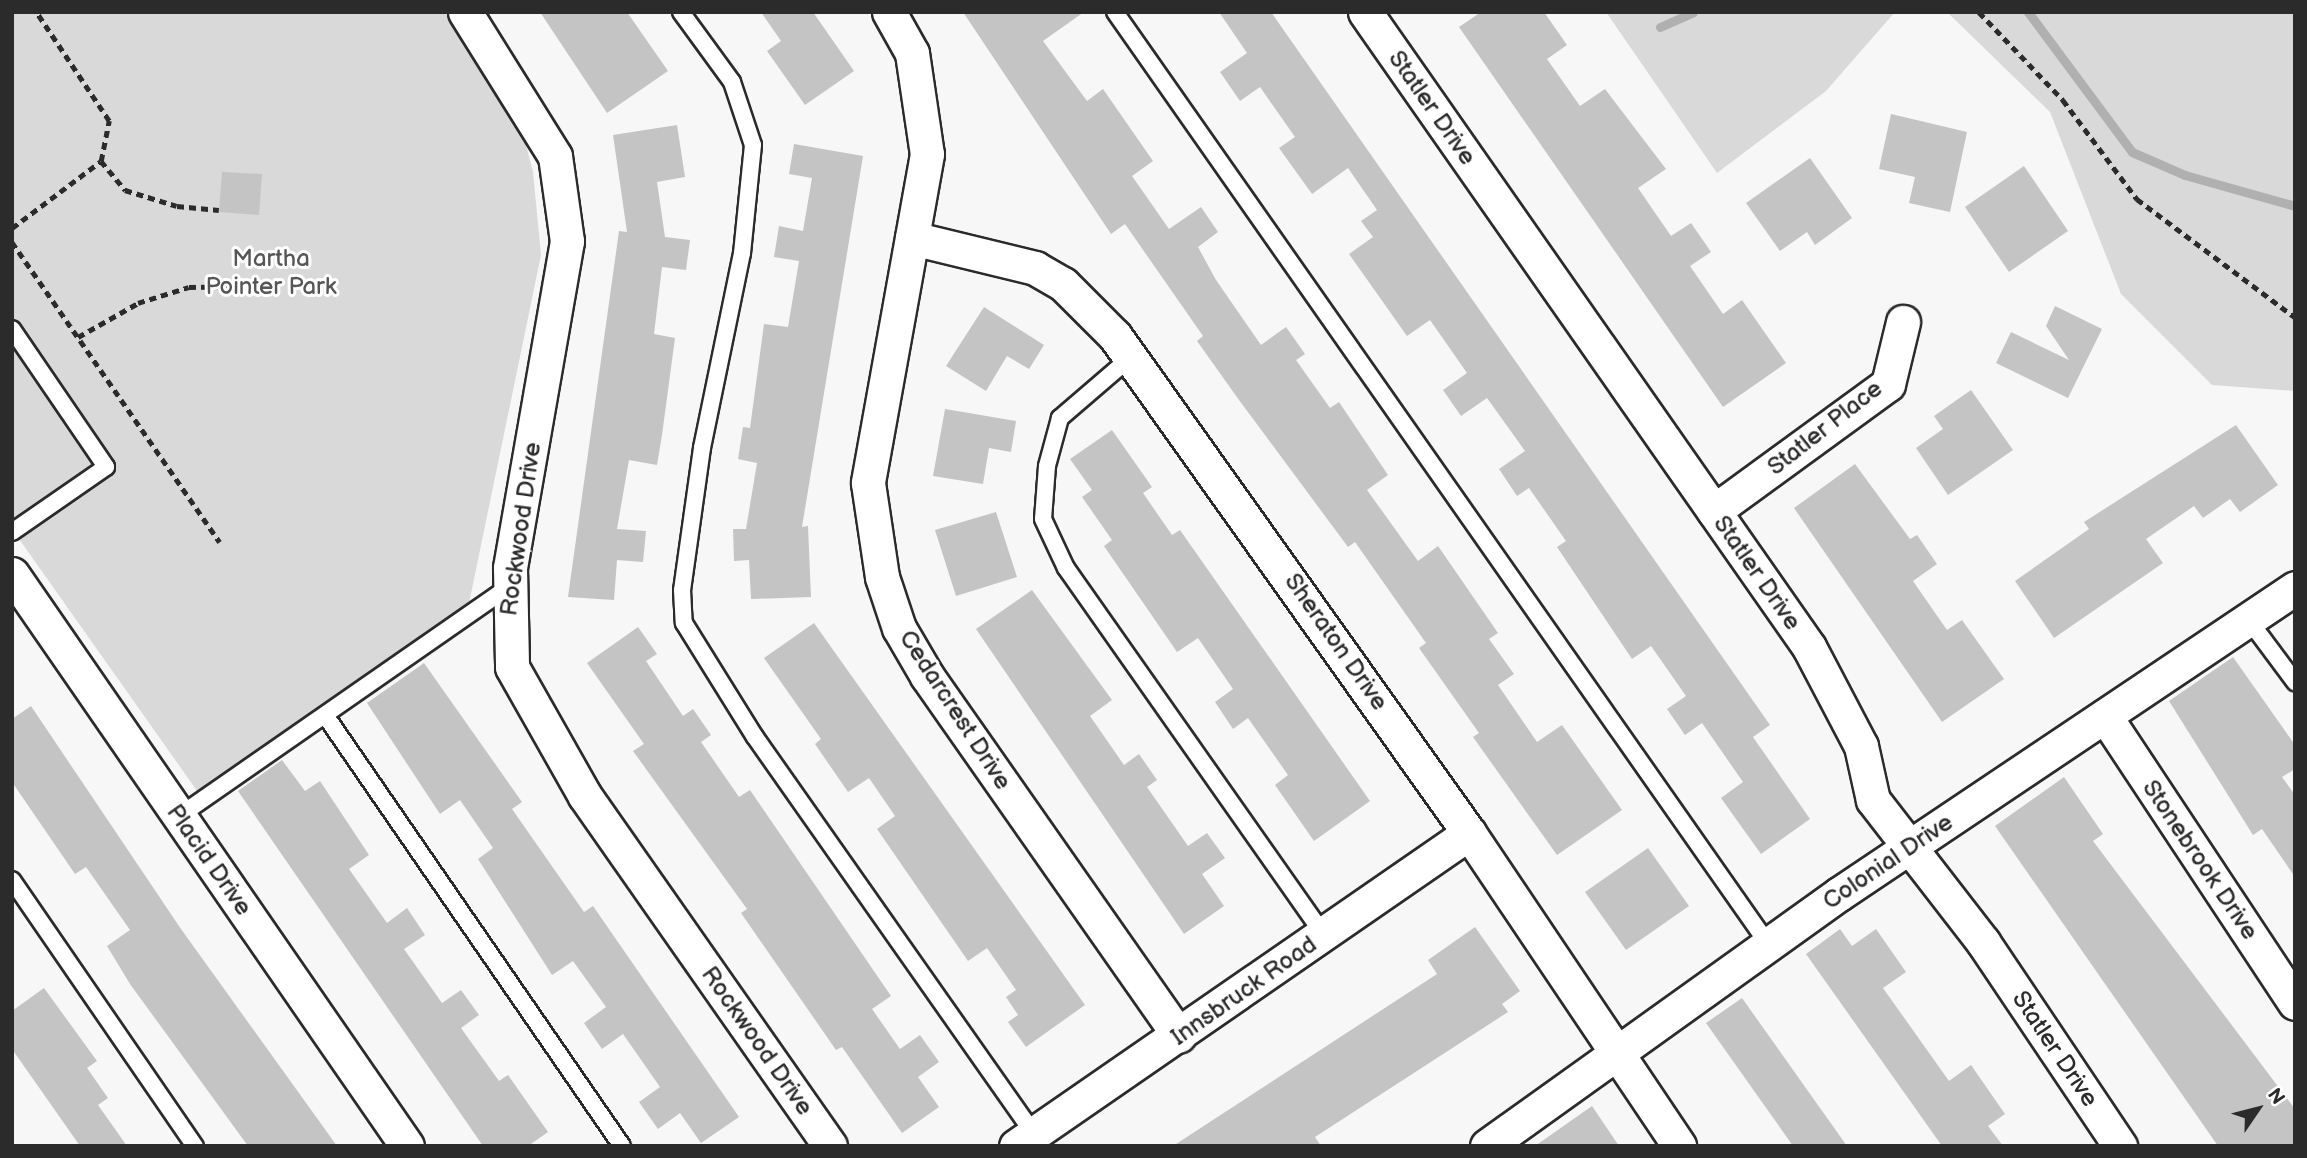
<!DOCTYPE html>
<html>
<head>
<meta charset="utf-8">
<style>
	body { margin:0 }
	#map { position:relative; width:2307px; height:1158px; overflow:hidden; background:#f7f7f7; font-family:"Balsamiq Sans",sans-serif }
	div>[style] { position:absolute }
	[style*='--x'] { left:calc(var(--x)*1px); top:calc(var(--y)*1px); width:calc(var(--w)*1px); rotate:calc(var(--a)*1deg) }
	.green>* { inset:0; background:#d9d9d9 }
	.stream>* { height:9px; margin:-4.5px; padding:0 4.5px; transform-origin:4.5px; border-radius:4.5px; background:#b0b0b0 }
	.building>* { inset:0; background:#c4c4c4 }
	.path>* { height:4.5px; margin-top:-2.25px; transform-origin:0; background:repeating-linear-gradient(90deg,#2b2b2b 0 7px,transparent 0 12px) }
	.roads { filter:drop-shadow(2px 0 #2b2b2b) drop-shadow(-2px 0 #2b2b2b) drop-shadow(0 2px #2b2b2b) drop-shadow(0 -2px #2b2b2b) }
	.service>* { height:16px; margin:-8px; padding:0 8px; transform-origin:8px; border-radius:8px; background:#fff }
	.minor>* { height:33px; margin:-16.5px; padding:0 16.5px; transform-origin:16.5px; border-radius:16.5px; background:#fff }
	span { translate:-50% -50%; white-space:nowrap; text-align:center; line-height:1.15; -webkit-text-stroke:6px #fff; paint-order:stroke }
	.street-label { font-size:24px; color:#2b2b2b }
	.park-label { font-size:24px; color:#565656 }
	.frame { position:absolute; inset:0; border:14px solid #2b2b2b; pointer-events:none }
	.north { position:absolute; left:2223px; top:1074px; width:70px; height:70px; -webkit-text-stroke:5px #fff; paint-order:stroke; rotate:55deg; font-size:19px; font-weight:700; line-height:28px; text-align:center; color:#2b2b2b }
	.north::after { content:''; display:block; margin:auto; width:24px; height:32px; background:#2b2b2b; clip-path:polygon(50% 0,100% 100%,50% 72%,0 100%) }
</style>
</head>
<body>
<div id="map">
	<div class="green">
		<i style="clip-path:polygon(12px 12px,445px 12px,525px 141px,533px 172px,541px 255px,467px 613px,200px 795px,12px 529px)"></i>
		<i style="clip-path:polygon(1606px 12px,1895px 12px,1826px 91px,1717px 173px)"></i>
		<i style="clip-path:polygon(1947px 12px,2295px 12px,2295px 391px,2212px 385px,2121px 294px,2050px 112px)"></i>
	</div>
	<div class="stream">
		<i style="--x:2028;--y:12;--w:174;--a:53.4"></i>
		<i style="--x:2132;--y:152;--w:58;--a:23.5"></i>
		<i style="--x:2185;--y:175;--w:114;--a:15.7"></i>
		<i style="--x:1660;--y:27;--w:36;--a:-24"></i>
	</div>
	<div class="building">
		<i style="clip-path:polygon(540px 12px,627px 12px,668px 71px,607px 113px)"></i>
		<i style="clip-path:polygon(761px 12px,813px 12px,854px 71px,805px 105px,767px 51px,781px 41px)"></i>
		<i style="clip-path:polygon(963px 12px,1084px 12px,1043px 41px,1087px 101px,1103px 89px,1153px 161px,1132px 176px,1169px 229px,1201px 207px,1218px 232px,1198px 247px,1216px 280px,1261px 345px,1286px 327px,1305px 354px,1296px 360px,1330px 408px,1339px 402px,1388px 475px,1367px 490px,1418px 561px,1438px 546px,1498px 633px,1489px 639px,1514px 674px,1498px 685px,1537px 742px,1562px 725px,1622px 810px,1557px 855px,1473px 737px,1479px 733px,1419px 648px,1426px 643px,1355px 542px,1348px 547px,1239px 400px,1197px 341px,1203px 336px,1125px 224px,1111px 234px)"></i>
		<i style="clip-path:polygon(1219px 12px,1271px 12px,1770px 725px,1753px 737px,1810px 819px,1761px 854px,1721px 798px,1743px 782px,1702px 723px,1685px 735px,1667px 709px,1686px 696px,1651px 646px,1632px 659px,1557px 547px,1566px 541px,1529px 488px,1517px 496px,1499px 469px,1525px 451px,1487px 398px,1461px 416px,1443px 390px,1467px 373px,1430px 320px,1407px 336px,1349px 254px,1373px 237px,1361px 221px,1377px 210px,1348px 168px,1312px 194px,1279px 148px,1295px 137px,1260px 87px,1240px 101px,1220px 72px,1247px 53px)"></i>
		<i style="clip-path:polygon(1481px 12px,1544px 12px,1567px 45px,1547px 59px,1580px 106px,1605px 89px,1666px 169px,1638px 188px,1671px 236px,1691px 223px,1711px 252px,1690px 266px,1723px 314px,1742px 300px,1786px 363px,1723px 407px,1459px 27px)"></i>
		<i style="clip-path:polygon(1891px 114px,1967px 132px,1950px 212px,1909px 203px,1915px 177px,1879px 169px)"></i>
		<i style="clip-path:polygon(677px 125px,685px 177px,657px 182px,665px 237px,690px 240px,686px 270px,662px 267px,654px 334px,675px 338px,662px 435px,657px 465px,629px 460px,617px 529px,646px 531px,643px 562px,617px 560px,614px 600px,568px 597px,619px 231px,627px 232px,613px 135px)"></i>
		<i style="clip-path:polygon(794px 144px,863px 156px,802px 527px,808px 526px,811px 597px,751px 599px,749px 560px,734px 561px,733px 529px,746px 529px,757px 463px,738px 459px,743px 427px,750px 428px,764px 324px,788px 327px,799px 261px,774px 257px,779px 226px,803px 231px,812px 178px,789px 174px)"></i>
		<i style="clip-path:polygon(1810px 158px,1852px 218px,1815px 245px,1807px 232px,1780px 251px,1746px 203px)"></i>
		<i style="clip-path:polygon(2024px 166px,2068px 231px,2009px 272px,1965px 207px)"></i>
		<i style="clip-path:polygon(222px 172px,262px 174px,259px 215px,219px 212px)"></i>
		<i style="clip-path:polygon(2055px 306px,2102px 329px,2068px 398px,1996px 363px,2011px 332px,2069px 360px,2046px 326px)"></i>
		<i style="clip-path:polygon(984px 307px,1044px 345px,1029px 369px,1007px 356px,986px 391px,946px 366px)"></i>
		<i style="clip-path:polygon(1971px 390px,2013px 450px,1948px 495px,1916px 448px,1943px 429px,1934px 416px)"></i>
		<i style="clip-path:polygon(945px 409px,1016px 421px,1011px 452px,989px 448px,983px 484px,933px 476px)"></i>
		<i style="clip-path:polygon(2236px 425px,2278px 485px,2240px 512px,2230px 499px,2203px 518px,2194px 506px,2146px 539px,2163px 563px,2054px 638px,2015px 581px,2089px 529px,2084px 522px)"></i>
		<i style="clip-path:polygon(1112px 430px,1152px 487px,1143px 493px,1172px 535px,1180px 530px,1370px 801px,1314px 841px,1275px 785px,1288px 775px,1248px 718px,1233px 729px,1215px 702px,1233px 689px,1198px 638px,1177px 652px,1104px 546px,1112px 540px,1082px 497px,1092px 490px,1070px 459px)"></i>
		<i style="clip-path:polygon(1855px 464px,1910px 539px,1917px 535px,1937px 564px,1913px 581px,1947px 630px,1962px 620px,2004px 679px,1942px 722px,1794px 508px)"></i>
		<i style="clip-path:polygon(996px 512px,1017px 577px,956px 596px,935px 530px)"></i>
		<i style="clip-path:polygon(1032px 590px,1112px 700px,1090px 716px,1124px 765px,1139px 754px,1157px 780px,1147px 787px,1188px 846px,1207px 833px,1225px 858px,1202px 874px,1224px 906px,1184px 934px,976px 629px)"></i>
		<i style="clip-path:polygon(814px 623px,1085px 1005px,1026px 1047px,1008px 1022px,1018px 1015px,1006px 997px,1016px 990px,987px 948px,968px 961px,877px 829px,895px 816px,869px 778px,848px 792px,815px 744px,821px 739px,764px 658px)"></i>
		<i style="clip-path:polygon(638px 627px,657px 654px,646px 661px,683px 716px,693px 709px,711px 735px,701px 742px,739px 797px,750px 790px,891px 996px,872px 1009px,900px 1049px,920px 1035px,939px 1062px,918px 1077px,939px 1107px,902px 1133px,842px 1047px,836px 1050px,741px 913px,747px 909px,633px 751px,644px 744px,587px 663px)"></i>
		<i style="clip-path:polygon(2233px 657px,2295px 745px,2295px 769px,2282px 777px,2295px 795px,2295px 877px,2262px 829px,2253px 835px,2169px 701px)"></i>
		<i style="clip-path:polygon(424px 663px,522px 802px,512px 809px,584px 912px,593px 906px,739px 1117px,701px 1143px,680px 1113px,658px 1129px,639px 1102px,660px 1087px,623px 1034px,602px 1049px,584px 1023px,606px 1007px,573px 961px,552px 975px,478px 859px,493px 848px,460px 800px,440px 814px,367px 703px)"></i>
		<i style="clip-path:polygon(31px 706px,181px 929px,337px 1146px,248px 1146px,130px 984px,107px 946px,130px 930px,86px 867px,75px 874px,12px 782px,12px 719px)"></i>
		<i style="clip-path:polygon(282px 760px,305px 791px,320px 781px,369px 855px,349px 869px,387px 923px,407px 908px,425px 935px,404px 949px,442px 1003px,461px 990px,479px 1015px,461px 1028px,499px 1081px,508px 1075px,548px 1132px,528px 1146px,483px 1146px,238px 791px)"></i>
		<i style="clip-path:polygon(2064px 777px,2103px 834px,2093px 841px,2295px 1109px,2295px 1146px,2218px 1146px,1995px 826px)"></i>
		<i style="clip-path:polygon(1648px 848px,1689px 906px,1626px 950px,1585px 892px)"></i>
		<i style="clip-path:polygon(1475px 927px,1520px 991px,1502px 1004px,1508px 1012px,1315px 1137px,1321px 1146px,1173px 1146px,1437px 974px,1428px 960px)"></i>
		<i style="clip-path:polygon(1840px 929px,1852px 946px,1876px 929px,1906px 972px,1883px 988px,1949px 1081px,1971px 1065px,2005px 1114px,1988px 1126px,2003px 1146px,1942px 1146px,1806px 954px)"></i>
		<i style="clip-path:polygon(44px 988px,97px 1061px,87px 1068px,108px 1098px,98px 1105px,127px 1146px,80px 1146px,12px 1049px,12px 1011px)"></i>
		<i style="clip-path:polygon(1742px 998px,1847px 1146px,1793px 1146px,1706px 1023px)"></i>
		<i style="clip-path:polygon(1592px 1106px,1619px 1146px,1535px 1146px)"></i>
	</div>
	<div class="path">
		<i style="--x:1979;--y:12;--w:122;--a:46.3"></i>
		<i style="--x:2063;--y:100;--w:124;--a:53.2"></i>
		<i style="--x:2137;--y:199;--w:197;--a:36.8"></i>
		<i style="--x:101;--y:161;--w:38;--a:50"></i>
		<i style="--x:125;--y:190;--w:54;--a:17.1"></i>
		<i style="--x:177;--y:206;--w:42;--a:5.4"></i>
		<i style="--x:12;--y:228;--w:111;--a:-37"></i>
		<i style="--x:101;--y:161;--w:41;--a:-78.7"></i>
		<i style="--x:109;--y:121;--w:131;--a:-123.8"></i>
		<i style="--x:12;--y:242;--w:365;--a:55.3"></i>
		<i style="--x:78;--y:337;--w:69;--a:-29.5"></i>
		<i style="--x:138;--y:303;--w:53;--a:-17.4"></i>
		<i style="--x:189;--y:287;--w:74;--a:-0.8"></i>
	</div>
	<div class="roads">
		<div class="service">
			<i style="--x:681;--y:12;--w:87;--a:53.9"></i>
			<i style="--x:732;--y:82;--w:66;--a:71.6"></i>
			<i style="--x:753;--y:145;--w:109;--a:95.8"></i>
			<i style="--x:742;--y:253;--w:199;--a:101.6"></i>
			<i style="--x:702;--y:448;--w:143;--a:98"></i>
			<i style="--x:682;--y:590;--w:33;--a:87"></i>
			<i style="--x:684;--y:623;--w:134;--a:58.1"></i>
			<i style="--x:755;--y:737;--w:485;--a:54.9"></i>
			<i style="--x:1115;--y:12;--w:1138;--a:54.98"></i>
			<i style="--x:12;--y:329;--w:167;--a:55.7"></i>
			<i style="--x:106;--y:467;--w:114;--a:145.3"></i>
			<i style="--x:1131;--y:357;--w:94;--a:139.3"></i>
			<i style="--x:1060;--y:418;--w:50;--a:105.2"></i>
			<i style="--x:1047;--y:466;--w:53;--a:94.3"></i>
			<i style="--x:1043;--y:519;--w:54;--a:64.9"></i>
			<i style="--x:1066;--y:568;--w:449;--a:54.9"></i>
			<i style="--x:2248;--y:619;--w:79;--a:53.3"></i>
			<i style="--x:325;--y:715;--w:523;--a:55.43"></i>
			<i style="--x:179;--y:816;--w:402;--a:-34.8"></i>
			<i style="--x:12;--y:880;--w:323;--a:55.5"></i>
		</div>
		<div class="minor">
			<i style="--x:465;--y:12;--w:170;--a:58"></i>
			<i style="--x:555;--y:156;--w:86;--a:82"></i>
			<i style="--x:567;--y:241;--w:332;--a:99.9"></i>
			<i style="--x:510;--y:568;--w:99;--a:88.8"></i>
			<i style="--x:512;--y:667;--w:148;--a:60.5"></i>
			<i style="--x:585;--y:796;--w:427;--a:55"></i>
			<i style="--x:889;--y:12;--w:47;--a:60.7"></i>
			<i style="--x:912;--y:53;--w:102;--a:81.6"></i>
			<i style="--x:927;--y:154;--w:334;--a:100.2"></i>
			<i style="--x:868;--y:483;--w:95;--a:81.5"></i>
			<i style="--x:882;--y:577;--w:54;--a:71.6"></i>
			<i style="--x:899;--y:628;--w:56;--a:59.7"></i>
			<i style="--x:927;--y:676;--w:439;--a:55"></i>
			<i style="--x:1365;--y:12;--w:775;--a:55.04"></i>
			<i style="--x:1809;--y:647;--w:112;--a:62.3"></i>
			<i style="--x:1861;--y:746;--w:55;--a:77.5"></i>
			<i style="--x:1873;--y:800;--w:180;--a:52.2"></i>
			<i style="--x:1983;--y:942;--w:246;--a:56.1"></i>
			<i style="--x:912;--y:238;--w:127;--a:13.7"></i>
			<i style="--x:1035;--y:268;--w:32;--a:30"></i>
			<i style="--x:1063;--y:284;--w:74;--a:45"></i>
			<i style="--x:1115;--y:336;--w:610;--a:54.54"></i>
			<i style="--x:1469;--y:833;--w:377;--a:56.1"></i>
			<i style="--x:1714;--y:511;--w:215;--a:-36.1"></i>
			<i style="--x:1888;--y:384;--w:64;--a:-76.4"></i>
			<i style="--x:12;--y:574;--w:695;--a:55.37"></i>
			<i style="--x:2105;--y:716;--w:344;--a:56.5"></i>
			<i style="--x:1016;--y:1146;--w:551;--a:-34.64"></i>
			<i style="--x:1487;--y:1146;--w:433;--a:-35.6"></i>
			<i style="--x:1839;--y:894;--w:549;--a:-33.86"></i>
		</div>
	</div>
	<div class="street-label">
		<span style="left:1432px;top:108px;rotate:55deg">Statler Drive</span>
		<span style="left:1825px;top:428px;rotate:-38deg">Statler Place</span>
		<span style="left:521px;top:529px;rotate:-82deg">Rockwood Drive</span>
		<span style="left:1757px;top:573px;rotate:55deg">Statler Drive</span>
		<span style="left:1336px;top:642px;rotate:55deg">Sheraton Drive</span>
		<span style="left:955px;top:710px;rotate:57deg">Cedarcrest Drive</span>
		<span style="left:209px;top:860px;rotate:55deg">Placid Drive</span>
		<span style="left:2200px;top:860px;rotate:56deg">Stonebrook Drive</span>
		<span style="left:1888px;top:862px;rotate:-34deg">Colonial Drive</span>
		<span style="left:1244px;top:991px;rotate:-35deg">Innsbruck Road</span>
		<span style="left:757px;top:1041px;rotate:55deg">Rockwood Drive</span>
		<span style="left:2055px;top:1049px;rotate:56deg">Statler Drive</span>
	</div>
	<div class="park-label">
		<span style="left:271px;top:273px">Martha<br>Pointer Park</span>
	</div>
	<div class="frame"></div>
	<div class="north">N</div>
</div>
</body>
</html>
